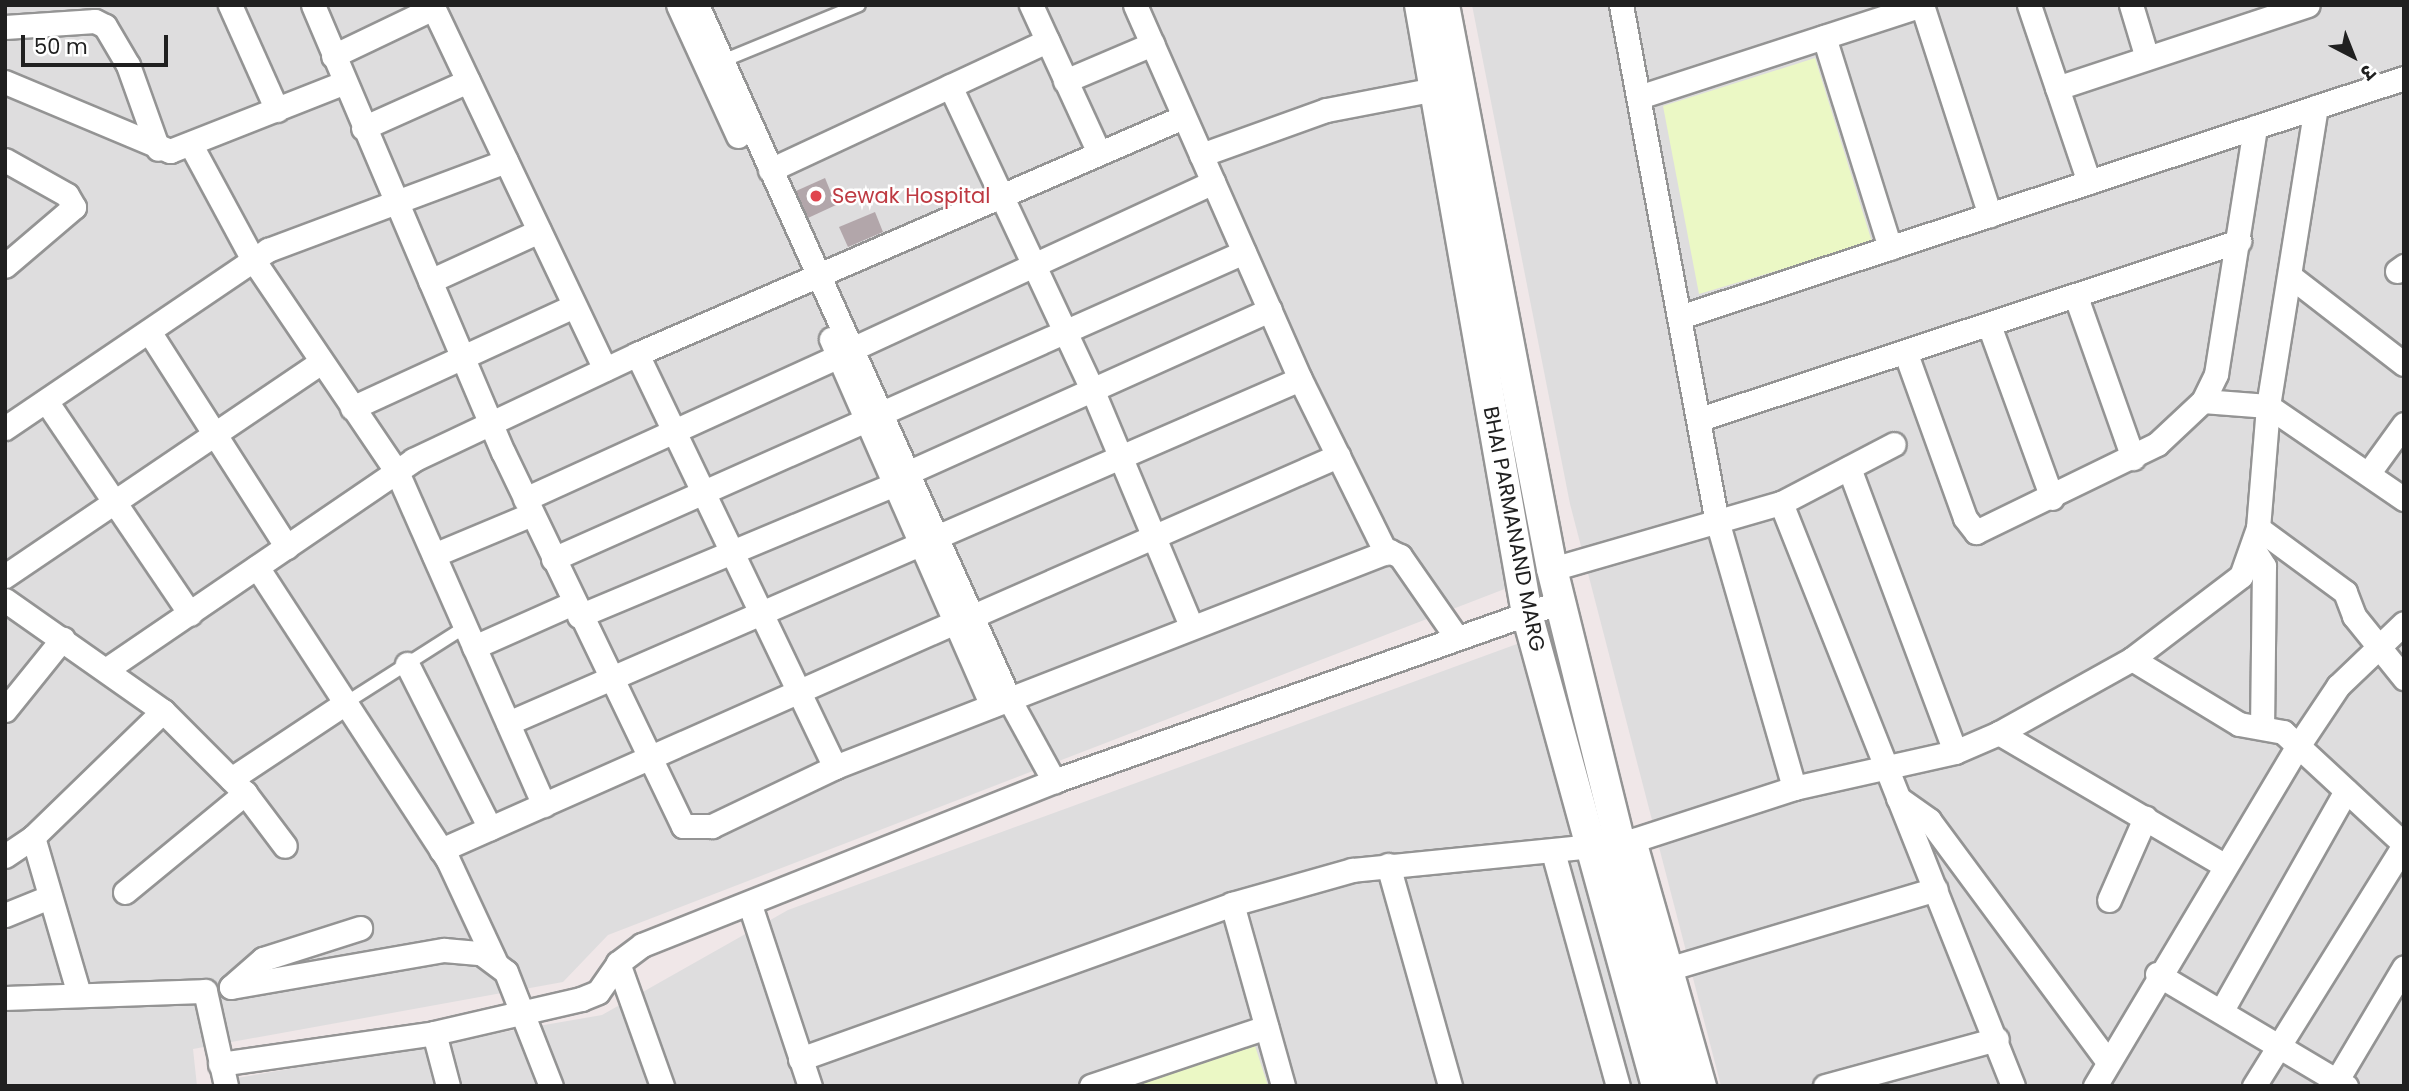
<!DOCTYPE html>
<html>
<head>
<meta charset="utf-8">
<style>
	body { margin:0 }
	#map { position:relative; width:2409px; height:1091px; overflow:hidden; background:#f0e7e8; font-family:Poppins,"Noto Sans Devanagari",sans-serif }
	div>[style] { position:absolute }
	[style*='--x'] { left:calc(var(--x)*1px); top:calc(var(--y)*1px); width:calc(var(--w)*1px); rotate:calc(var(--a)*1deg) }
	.residential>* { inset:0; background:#deddde }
	.park>* { inset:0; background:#ebf8c5 }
	.building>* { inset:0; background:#b2a6aa }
	.roads { filter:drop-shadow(2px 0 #949494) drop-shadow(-2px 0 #949494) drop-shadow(0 2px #949494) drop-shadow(0 -2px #949494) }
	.service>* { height:12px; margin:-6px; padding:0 6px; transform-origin:6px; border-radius:6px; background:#fff }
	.minor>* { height:23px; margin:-11.5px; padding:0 11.5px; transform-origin:11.5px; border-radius:11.5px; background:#fff }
	.tertiary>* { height:30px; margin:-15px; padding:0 15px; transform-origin:15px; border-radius:15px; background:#fff }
	.dots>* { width:19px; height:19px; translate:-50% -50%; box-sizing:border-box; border:4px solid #fff; border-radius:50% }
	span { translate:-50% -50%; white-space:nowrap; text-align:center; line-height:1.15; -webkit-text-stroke:5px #fff; paint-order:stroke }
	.health-label { font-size:21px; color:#be3a42 }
	.left { translate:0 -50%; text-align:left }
	.street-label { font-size:21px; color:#202020 }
	.frame { position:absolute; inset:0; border:7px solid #202020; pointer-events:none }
	.north { position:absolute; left:2318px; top:21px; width:70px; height:70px; -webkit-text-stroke:5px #fff; paint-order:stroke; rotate:138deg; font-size:19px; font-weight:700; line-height:28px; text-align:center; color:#202020 }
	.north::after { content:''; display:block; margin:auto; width:24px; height:32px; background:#202020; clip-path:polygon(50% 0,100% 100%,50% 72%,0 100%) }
	.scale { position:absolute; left:21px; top:35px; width:147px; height:32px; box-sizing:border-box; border:4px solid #202020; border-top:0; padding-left:9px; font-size:21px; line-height:24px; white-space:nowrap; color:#202020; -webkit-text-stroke:5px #fff; paint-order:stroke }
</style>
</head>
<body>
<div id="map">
	<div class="residential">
		<i style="clip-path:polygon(5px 5px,1405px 5px,1515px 585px,608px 935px,563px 982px,193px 1049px,197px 1086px,5px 1086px)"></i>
		<i style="clip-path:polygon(1472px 5px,2404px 5px,2404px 1086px,1721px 1086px,1570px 504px)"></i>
		<i style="clip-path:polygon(1517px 644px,1645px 1086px,238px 1086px,237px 1078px,602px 1015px,788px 910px)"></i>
	</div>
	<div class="park">
		<i style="clip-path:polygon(1815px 58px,1872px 242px,1699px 294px,1663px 106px)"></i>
		<i style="clip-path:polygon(1255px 1046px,1268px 1086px,1134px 1086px)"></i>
	</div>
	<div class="building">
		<i style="clip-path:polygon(825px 178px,836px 205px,808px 218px,796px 191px)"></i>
		<i style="clip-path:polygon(875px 212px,883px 232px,848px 247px,839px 227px)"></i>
	</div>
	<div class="roads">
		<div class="service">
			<i style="--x:720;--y:62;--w:150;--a:-22.3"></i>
			<i style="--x:344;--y:704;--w:143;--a:-32.5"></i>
		</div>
		<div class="minor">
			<i style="--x:230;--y:5;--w:115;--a:65.9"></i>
			<i style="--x:313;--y:5;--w:486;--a:67"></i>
			<i style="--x:503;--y:452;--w:415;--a:64.3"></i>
			<i style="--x:683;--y:826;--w:29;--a:0"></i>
			<i style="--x:712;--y:826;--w:136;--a:-25.6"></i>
			<i style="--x:835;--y:767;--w:595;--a:-21.3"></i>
			<i style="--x:1389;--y:551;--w:12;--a:24"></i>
			<i style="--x:1400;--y:556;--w:100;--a:55.2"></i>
			<i style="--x:432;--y:5;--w:403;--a:64.6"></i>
			<i style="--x:678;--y:5;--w:144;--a:65.4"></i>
			<i style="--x:697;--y:5;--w:761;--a:65.79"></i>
			<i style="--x:1009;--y:699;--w:94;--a:61.2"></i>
			<i style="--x:1031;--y:5;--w:163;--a:65.3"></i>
			<i style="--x:1135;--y:5;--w:409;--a:66.2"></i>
			<i style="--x:1300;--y:379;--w:194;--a:63.7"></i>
			<i style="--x:1621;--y:5;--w:521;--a:79.49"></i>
			<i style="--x:1716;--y:517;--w:282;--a:73.9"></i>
			<i style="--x:1922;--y:5;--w:221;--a:72.1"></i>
			<i style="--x:2029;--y:5;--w:187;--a:71.3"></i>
			<i style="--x:2131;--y:5;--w:55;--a:73.2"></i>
			<i style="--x:5;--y:27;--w:90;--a:-3.8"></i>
			<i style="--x:95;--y:21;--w:11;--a:27"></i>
			<i style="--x:105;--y:26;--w:45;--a:59.5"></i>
			<i style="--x:128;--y:65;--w:89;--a:70.3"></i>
			<i style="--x:1824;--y:37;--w:221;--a:72.6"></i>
			<i style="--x:333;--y:56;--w:111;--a:-25.6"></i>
			<i style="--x:1065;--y:81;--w:95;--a:-23"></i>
			<i style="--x:5;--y:82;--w:179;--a:22.7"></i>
			<i style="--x:170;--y:151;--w:186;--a:-21.5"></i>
			<i style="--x:950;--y:86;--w:335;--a:64.9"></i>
			<i style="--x:1092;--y:389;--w:257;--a:67.3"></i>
			<i style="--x:2057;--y:88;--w:264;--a:-18.3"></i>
			<i style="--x:1639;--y:97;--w:298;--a:-18"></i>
			<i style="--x:363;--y:128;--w:115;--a:-24.1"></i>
			<i style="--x:191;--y:145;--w:128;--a:61.6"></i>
			<i style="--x:252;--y:258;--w:258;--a:55.9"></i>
			<i style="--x:397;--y:472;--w:364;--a:66.2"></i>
			<i style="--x:1201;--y:155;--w:133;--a:-19.8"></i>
			<i style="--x:1326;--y:110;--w:111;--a:-10.9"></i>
			<i style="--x:5;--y:160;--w:71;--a:29.4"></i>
			<i style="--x:67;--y:195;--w:14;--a:60"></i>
			<i style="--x:74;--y:207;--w:91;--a:139.5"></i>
			<i style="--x:770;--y:170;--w:306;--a:-25"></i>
			<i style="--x:2397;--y:271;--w:9;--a:-36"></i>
			<i style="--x:2290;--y:276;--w:144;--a:37.7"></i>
			<i style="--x:430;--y:281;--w:120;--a:-24.6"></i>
			<i style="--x:2076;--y:297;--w:171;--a:70.5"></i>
			<i style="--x:1683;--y:316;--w:759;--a:-18.27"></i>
			<i style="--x:1989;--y:325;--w:184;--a:70"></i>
			<i style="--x:150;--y:333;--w:254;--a:57.4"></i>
			<i style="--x:831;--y:339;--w:400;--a:66.3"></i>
			<i style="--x:852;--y:349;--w:398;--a:-24.8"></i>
			<i style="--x:637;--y:354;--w:458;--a:64.4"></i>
			<i style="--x:1906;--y:354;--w:174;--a:70.2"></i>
			<i style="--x:1965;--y:518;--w:18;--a:52"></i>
			<i style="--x:1976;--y:532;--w:201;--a:-25.9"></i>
			<i style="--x:2157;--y:444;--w:63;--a:-43.1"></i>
			<i style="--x:2203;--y:401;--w:30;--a:-64"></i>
			<i style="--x:2216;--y:374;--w:250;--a:-81"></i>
			<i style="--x:46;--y:401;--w:257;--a:55.9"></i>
			<i style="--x:2203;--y:401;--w:65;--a:4.4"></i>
			<i style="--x:2268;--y:406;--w:165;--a:34.4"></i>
			<i style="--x:352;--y:408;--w:244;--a:-24.7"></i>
			<i style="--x:1700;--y:419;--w:568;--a:-18.28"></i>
			<i style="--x:5;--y:428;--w:318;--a:-34.1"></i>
			<i style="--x:268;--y:250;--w:254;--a:-20.5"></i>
			<i style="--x:1849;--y:468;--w:303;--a:69.5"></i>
			<i style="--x:2370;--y:471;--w:58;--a:-54.1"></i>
			<i style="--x:907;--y:473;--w:398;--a:-24.2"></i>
			<i style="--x:525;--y:499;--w:345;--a:-24.5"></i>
			<i style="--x:1781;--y:503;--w:627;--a:68.3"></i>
			<i style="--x:2258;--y:528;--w:108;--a:36.3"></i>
			<i style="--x:2345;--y:592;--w:26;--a:69"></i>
			<i style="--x:2354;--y:616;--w:80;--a:51.1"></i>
			<i style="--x:2254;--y:550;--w:19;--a:58"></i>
			<i style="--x:2264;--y:566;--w:161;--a:90.7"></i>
			<i style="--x:434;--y:555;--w:106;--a:-22.7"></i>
			<i style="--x:553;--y:559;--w:756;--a:-23.95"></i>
			<i style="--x:257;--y:567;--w:348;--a:56.9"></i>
			<i style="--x:447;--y:858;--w:114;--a:65"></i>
			<i style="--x:1552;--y:569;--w:238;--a:-16.1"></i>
			<i style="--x:1781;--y:503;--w:127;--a:-27.6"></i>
			<i style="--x:5;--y:576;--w:382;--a:-34.1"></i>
			<i style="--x:5;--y:600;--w:193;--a:35.1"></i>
			<i style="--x:163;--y:711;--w:116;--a:45"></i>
			<i style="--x:245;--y:793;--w:66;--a:53"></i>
			<i style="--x:579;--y:616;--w:342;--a:-22.7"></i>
			<i style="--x:973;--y:616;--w:399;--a:-23.7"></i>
			<i style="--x:474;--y:647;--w:108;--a:-24"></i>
			<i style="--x:2132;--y:659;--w:125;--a:31.3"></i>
			<i style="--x:2239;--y:724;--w:45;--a:10.3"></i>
			<i style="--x:2283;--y:732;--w:165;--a:42.8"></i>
			<i style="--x:407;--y:664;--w:184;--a:63.2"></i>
			<i style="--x:107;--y:669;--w:371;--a:-34.3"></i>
			<i style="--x:413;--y:460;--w:248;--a:-25.3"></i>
			<i style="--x:637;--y:354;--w:595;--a:-23.46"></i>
			<i style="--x:5;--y:710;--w:92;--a:-51.1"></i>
			<i style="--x:508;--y:723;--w:863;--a:-23.48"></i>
			<i style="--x:1999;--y:733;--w:259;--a:30.4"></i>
			<i style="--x:231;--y:779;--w:136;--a:-33.6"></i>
			<i style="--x:1898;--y:798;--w:38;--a:35"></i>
			<i style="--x:1929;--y:820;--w:301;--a:53.5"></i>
			<i style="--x:33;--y:837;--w:160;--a:73.7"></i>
			<i style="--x:1634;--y:840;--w:256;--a:74.1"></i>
			<i style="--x:1622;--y:844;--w:181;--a:-18"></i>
			<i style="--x:1794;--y:788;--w:165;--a:-12.6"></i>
			<i style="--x:1955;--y:752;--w:48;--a:-23.4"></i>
			<i style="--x:1999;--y:733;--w:152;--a:-29.1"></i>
			<i style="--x:2132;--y:659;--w:137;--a:-37.3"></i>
			<i style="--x:2241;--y:576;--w:51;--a:-70.5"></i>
			<i style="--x:2258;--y:528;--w:122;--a:-85.3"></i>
			<i style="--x:2268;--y:406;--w:303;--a:-80.9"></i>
			<i style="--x:441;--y:850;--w:562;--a:-23.92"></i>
			<i style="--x:1553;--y:852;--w:243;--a:74.5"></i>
			<i style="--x:5;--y:856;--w:34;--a:-34"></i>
			<i style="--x:33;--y:837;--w:181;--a:-44.1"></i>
			<i style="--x:1388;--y:865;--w:230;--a:74.3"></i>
			<i style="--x:125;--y:892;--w:156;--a:-39.5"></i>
			<i style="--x:2109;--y:900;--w:90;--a:-66.3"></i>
			<i style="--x:1232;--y:904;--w:189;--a:74.3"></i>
			<i style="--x:750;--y:905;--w:191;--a:71.7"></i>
			<i style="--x:5;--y:915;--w:48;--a:-22.2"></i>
			<i style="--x:618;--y:963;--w:131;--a:70.3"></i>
			<i style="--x:1651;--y:974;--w:297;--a:-16.6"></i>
			<i style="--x:2157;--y:974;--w:220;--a:30.7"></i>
			<i style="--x:231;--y:987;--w:216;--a:-9.9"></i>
			<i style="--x:444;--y:950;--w:37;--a:5"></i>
			<i style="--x:481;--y:953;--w:31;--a:37"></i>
			<i style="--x:506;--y:972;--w:123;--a:68.5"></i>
			<i style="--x:231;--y:987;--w:43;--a:-41.2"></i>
			<i style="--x:263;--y:959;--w:102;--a:-17.7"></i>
			<i style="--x:5;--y:998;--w:200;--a:-2"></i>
			<i style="--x:205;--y:991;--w:97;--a:77.5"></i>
			<i style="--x:2222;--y:1010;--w:252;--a:-60.5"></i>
			<i style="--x:434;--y:1033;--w:55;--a:75.2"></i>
			<i style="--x:800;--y:1059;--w:459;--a:-19.7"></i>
			<i style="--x:1232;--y:904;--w:125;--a:-15.8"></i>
			<i style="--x:1352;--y:870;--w:240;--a:-5.7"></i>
			<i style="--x:220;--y:1064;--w:216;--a:-8.2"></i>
			<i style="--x:434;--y:1033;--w:151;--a:-13"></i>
			<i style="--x:581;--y:999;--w:18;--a:-22"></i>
			<i style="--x:598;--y:992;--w:35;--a:-55"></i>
			<i style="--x:618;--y:963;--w:30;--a:-37"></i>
			<i style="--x:642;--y:945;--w:443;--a:-21.7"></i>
			<i style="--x:1054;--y:781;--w:537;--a:-19.48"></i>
			<i style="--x:2337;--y:1080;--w:131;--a:-59.3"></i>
			<i style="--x:1091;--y:1086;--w:185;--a:-18.6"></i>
			<i style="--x:1825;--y:1086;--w:178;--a:-15.3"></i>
			<i style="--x:2095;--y:1086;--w:392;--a:-59.2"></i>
			<i style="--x:2296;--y:749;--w:76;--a:-56.3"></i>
			<i style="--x:2338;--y:686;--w:91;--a:-43.7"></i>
			<i style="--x:2254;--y:1086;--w:284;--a:-58.1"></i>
		</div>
		<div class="tertiary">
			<i style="--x:1420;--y:5;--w:618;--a:80.03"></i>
			<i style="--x:1527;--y:614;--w:490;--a:74.6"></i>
			<i style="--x:1444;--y:5;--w:574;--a:79.16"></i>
			<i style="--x:1552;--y:569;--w:533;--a:76.09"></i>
		</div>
	</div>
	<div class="dots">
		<i style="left:816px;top:196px;background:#e0444e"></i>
	</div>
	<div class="health-label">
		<span class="left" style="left:832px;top:196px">Sewak Hospital</span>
	</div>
	<div class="street-label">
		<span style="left:1514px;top:529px;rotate:79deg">BHAI PARMANAND MARG</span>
	</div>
	<div class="frame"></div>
	<div class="north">उ</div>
	<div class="scale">50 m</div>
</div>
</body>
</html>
